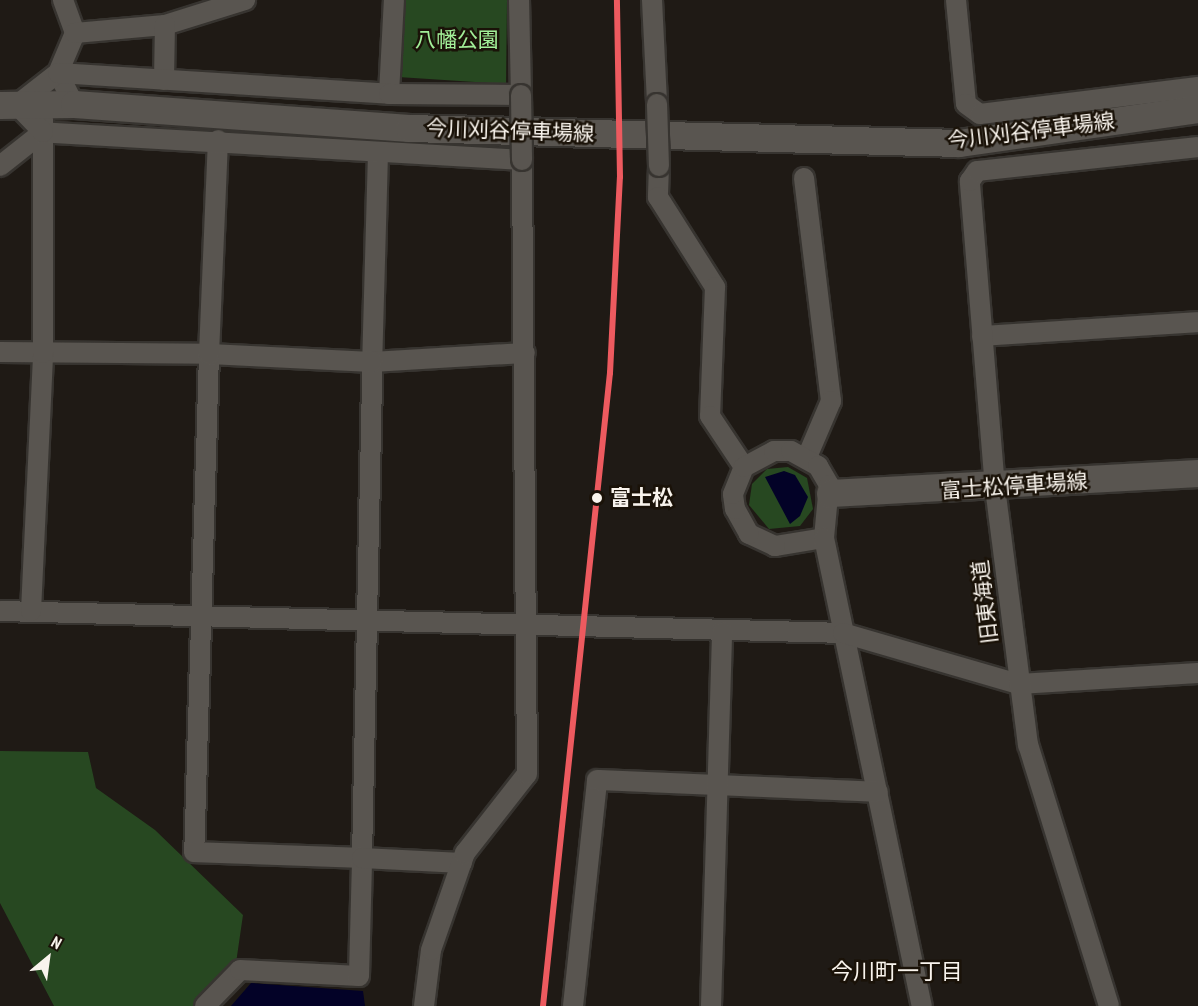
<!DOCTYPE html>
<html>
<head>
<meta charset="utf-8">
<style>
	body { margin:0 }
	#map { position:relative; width:1198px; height:1006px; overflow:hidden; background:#1f1a15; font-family:"PT Sans Narrow","Noto Sans JP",sans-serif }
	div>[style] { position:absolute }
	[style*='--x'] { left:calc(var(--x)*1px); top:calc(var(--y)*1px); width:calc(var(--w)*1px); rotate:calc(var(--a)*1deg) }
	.green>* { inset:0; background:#274821 }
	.water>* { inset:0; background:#030227 }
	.roads { filter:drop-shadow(2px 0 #373430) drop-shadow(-2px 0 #373430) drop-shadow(0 2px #373430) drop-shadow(0 -2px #373430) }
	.street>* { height:20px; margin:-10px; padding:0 10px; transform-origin:10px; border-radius:10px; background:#595550 }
	.secondary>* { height:27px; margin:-13.5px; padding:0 13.5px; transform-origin:13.5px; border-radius:13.5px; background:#595550 }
	.bridges { filter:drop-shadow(2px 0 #373430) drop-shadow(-2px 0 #373430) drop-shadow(0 2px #373430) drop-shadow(0 -2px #373430) }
	.street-bridge>* { height:20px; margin:-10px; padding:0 10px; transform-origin:10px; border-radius:10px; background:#595550 }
	.rail-1>* { height:6px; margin:-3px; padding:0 3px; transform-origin:3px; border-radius:3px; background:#ed5a5f }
	.dots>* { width:16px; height:16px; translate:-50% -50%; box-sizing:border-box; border:3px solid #1a1208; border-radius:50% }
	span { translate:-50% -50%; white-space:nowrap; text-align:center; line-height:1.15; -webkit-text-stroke:5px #1a1208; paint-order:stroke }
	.park-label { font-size:21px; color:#a2ef98 }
	.street-label { font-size:21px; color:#f9f4ed }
	.stop-label { font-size:21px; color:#f9f4ed; font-weight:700 }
	.left { translate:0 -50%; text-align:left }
	.neighbourhood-label { font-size:22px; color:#f9f4ed }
	.north { position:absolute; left:18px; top:928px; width:60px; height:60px; -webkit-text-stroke:4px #1a1208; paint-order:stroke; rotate:29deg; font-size:16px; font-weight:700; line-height:24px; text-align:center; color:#f9f4ed }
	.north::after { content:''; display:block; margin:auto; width:21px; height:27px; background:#f9f4ed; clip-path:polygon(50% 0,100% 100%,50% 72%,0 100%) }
</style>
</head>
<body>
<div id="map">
	<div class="green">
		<i style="clip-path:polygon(402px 0,507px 0,506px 84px,398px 77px)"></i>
		<i style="clip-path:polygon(788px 467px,807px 478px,813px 509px,800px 526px,769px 529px,749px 505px,752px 484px,767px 469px)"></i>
		<i style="clip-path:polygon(0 751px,88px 752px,96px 788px,155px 830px,243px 915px,236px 963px,197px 1006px,54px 1006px,0 903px)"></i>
	</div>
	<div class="water">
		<i style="clip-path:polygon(784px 471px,795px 475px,808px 497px,800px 516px,790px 524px,765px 477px)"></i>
		<i style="clip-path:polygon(251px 983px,363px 991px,365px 1006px,231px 1006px)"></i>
	</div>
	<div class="roads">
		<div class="street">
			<i style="--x:63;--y:0;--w:35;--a:70"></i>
			<i style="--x:75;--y:33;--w:43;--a:113"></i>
			<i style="--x:58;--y:73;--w:35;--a:63"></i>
			<i style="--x:652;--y:0;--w:104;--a:87.2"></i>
			<i style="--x:956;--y:0;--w:104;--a:84.5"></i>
			<i style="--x:966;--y:104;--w:17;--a:36"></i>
			<i style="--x:980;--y:114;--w:220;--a:-7.1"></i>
			<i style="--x:75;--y:33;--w:90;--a:-5.1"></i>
			<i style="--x:165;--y:25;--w:84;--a:-17.4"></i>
			<i style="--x:164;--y:80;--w:55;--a:-89"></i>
			<i style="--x:389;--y:94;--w:94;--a:-87"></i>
			<i style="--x:378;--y:153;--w:209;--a:91.6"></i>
			<i style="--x:372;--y:362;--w:153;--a:-3.4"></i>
			<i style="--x:0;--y:166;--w:55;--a:-38.3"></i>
			<i style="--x:659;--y:166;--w:31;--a:92"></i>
			<i style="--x:658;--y:197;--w:107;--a:57.7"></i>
			<i style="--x:715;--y:287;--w:129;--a:92.2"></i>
			<i style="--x:710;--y:416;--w:61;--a:56.3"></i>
			<i style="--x:804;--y:178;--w:225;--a:83.1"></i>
			<i style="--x:831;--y:401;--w:61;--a:113.2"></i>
			<i style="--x:982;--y:336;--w:216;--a:-3.7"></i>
			<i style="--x:0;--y:352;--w:209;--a:0.5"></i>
			<i style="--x:209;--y:354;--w:498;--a:91.7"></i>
			<i style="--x:194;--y:852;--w:168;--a:2"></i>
			<i style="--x:362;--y:858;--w:496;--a:-88.8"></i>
			<i style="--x:372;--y:362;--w:163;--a:-177.2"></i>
			<i style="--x:209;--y:354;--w:214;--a:-87.6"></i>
			<i style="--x:824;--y:538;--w:50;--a:170.7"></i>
			<i style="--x:775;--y:546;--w:29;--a:-155"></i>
			<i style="--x:749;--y:534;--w:29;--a:-119"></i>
			<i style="--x:735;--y:509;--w:15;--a:-98"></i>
			<i style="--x:733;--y:494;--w:29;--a:-68"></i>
			<i style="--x:744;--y:467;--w:34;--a:-28"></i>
			<i style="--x:774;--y:451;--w:17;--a:0"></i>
			<i style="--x:791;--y:451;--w:31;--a:29"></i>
			<i style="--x:818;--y:466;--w:22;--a:60"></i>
			<i style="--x:829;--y:485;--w:53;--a:95.4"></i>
			<i style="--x:824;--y:538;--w:478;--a:78.2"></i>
			<i style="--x:0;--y:611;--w:843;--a:1.49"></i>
			<i style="--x:843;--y:633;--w:183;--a:16.2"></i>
			<i style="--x:1019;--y:684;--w:179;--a:-3.5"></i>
			<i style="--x:31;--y:611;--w:258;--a:-87.3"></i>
			<i style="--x:43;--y:353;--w:234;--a:-90"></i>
			<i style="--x:205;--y:1006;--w:50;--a:-45.8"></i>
			<i style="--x:240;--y:970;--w:119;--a:2.9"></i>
			<i style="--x:359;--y:976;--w:118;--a:-88.5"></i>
			<i style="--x:362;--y:858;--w:100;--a:2.9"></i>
			<i style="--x:424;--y:1006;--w:56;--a:-82.9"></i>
			<i style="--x:431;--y:950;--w:103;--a:-70.7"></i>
			<i style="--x:465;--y:853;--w:100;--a:-51.9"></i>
			<i style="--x:527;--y:774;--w:614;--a:-90.47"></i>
			<i style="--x:522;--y:160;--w:480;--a:-176.7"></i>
			<i style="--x:43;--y:132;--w:37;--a:-134"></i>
			<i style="--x:17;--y:105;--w:52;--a:-38"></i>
			<i style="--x:58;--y:73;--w:332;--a:3.6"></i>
			<i style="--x:389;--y:94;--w:132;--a:0.4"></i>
			<i style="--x:521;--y:95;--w:95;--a:-91.2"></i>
			<i style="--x:573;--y:1006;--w:227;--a:-83.9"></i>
			<i style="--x:597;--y:780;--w:281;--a:2.4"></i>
			<i style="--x:711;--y:1006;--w:374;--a:-88.3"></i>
			<i style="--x:1109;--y:1006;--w:273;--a:-107.2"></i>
			<i style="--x:1028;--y:745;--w:259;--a:-97.3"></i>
			<i style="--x:995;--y:488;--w:308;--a:-94.7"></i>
			<i style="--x:970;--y:181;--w:12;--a:-55"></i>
			<i style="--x:977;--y:171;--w:222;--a:-6.2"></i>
		</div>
		<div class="secondary">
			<i style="--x:0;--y:105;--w:74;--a:-0.8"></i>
			<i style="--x:74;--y:104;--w:336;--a:4.1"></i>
			<i style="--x:409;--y:128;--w:550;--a:1.56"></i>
			<i style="--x:959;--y:143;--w:241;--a:-8.1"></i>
			<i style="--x:830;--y:493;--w:369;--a:-3.1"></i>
		</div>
	</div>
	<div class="bridges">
		<div class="street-bridge">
			<i style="--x:521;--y:95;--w:65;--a:89.1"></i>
			<i style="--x:657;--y:104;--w:62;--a:88.2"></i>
		</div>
	</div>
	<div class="rail-1">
		<i style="--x:543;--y:1006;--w:637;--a:-83.96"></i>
		<i style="--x:610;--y:373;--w:196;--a:-87.1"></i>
		<i style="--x:620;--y:177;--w:177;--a:-91"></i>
	</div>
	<div class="dots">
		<i style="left:597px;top:498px;background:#f9f4ed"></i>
	</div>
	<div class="park-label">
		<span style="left:457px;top:40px">八幡公園</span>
	</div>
	<div class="street-label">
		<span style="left:510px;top:131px;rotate:2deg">今川刈谷停車場線</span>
		<span style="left:1031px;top:131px;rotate:-7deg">今川刈谷停車場線</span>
		<span style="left:1014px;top:486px;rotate:-4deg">富士松停車場線</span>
		<span style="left:985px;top:602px;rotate:-97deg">旧東海道</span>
	</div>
	<div class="stop-label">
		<span class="left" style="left:610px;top:498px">富士松</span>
	</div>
	<div class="neighbourhood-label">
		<span style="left:897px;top:972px">今川町一丁目</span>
	</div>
	<div class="north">N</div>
</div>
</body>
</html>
